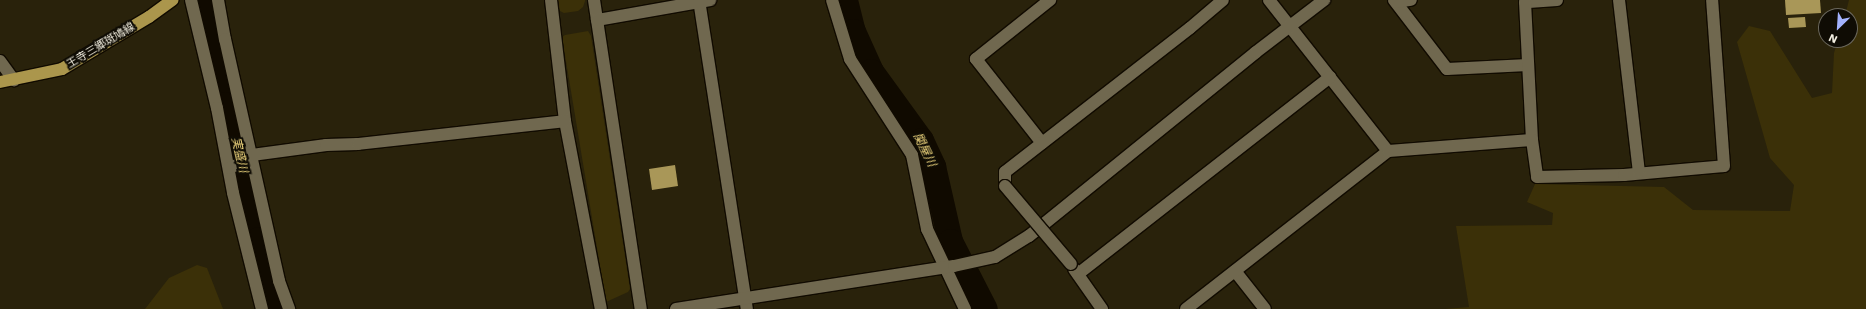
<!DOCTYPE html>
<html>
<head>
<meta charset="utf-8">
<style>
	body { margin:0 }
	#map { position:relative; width:1866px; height:309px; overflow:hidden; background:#29220b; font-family:"Work Sans","Noto Sans JP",sans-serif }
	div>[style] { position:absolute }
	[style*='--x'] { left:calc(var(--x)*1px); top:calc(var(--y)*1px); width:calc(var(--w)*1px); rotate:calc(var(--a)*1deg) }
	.green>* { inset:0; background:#3b3008 }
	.river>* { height:25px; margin:-12.5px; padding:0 12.5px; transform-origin:12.5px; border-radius:12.5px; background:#100a00 }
	.building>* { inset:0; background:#a99758 }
	.roads { filter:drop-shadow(1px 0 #110b00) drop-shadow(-1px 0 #110b00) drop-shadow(0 1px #110b00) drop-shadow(0 -1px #110b00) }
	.minor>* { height:12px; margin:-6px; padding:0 6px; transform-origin:6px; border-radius:6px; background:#70684f }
	.major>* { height:12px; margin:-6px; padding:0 6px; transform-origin:6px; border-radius:6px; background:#ab964c }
	.bridges { filter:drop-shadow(1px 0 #110b00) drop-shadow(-1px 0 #110b00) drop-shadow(0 1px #110b00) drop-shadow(0 -1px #110b00) }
	.minor-bridge>* { height:12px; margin:-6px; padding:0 6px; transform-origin:6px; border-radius:6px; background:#70684f }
	span { translate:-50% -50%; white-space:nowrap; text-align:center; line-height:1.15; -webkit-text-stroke:4px #0f0c04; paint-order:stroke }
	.street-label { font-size:11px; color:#f5f1e3 }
	.water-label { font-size:12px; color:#f5db80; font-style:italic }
	.north { position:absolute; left:1818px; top:8px; width:40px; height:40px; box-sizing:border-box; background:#0f0c04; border:1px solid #6b685d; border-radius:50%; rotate:205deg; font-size:11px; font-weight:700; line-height:16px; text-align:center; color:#f5f1e3 }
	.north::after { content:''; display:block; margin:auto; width:14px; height:18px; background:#a2b2fd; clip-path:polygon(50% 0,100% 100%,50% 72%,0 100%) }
</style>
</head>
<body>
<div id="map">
	<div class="green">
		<i style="clip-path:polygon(558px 0,585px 0,585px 1px,583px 7px,578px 11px,564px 13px,560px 11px)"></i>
		<i style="clip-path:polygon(1849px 0,1866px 0,1866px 309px,1445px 309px,1469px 307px,1456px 226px,1552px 225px,1553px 213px,1527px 202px,1535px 184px,1664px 187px,1693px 210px,1790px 211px,1794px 185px,1770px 158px,1737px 42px,1749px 26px,1770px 31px,1812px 98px,1832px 93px,1834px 53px,1838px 40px,1850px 40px,1850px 16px,1845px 16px)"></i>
		<i style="clip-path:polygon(588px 31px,591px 36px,630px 289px,628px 292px,606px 302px,562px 37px,565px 35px)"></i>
		<i style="clip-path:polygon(197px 265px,207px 268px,223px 309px,145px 309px,169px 278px)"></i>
	</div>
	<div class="river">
		<i style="--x:204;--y:0;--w:106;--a:78.6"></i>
		<i style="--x:225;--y:104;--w:139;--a:76.3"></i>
		<i style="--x:258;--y:239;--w:73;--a:74.1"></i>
		<i style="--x:845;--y:0;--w:32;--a:76"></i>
		<i style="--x:853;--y:31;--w:44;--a:65.8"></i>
		<i style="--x:871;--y:71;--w:85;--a:54.1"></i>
		<i style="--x:921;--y:140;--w:29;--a:65"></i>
		<i style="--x:933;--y:166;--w:77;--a:77.2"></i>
		<i style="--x:950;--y:241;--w:76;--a:62.8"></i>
	</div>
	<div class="building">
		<i style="clip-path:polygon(1785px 0,1820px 0,1821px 13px,1786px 15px)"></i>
		<i style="clip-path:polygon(1805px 17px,1806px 27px,1789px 28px,1788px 18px)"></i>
		<i style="clip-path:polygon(675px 165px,678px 186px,652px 190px,649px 169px)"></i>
	</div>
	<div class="roads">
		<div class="minor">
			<i style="--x:191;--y:0;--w:111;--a:76.5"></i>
			<i style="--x:217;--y:108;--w:86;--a:79.3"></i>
			<i style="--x:233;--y:193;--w:120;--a:76"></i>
			<i style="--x:218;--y:0;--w:40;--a:80"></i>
			<i style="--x:225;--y:39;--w:248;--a:77.4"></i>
			<i style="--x:279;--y:281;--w:30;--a:70"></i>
			<i style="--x:551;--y:0;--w:122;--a:83.4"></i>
			<i style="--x:565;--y:121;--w:191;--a:79.2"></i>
			<i style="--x:594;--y:0;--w:313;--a:81.4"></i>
			<i style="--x:699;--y:0;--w:313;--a:81.2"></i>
			<i style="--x:832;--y:0;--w:62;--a:73"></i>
			<i style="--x:850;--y:59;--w:114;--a:57.1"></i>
			<i style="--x:912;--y:155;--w:76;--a:78.5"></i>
			<i style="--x:927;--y:229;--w:89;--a:64.6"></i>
			<i style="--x:1269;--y:0;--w:192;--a:51.8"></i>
			<i style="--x:1394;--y:0;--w:87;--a:52.5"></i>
			<i style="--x:1447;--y:69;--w:81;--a:-2.8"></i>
			<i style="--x:1557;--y:0;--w:32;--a:176"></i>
			<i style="--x:1525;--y:2;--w:138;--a:87.1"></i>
			<i style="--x:1532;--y:140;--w:37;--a:82"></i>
			<i style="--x:1537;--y:177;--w:87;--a:-1.3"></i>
			<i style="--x:1624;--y:175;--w:100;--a:-5.1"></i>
			<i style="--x:1724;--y:166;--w:166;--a:-94.1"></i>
			<i style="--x:1619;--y:0;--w:173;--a:83.4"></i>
			<i style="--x:1396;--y:2;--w:15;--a:-8"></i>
			<i style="--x:597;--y:20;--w:115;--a:-10"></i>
			<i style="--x:0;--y:61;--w:24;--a:54"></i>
			<i style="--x:1042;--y:143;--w:107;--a:-128.2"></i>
			<i style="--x:976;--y:59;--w:95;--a:-38.6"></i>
			<i style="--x:229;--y:168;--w:19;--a:-21"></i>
			<i style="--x:247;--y:161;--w:8;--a:-50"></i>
			<i style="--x:252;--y:155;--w:75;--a:-7.7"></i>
			<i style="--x:326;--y:145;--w:32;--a:-2"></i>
			<i style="--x:358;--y:144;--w:208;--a:-6.3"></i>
			<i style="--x:1005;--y:186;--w:14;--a:-90"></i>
			<i style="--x:1005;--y:172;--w:234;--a:-37.9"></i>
			<i style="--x:1190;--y:28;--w:43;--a:-40.3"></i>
			<i style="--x:1074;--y:269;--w:49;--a:55"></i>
			<i style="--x:1235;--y:271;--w:48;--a:51.7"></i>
			<i style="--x:1078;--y:274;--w:320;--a:-38"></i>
			<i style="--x:676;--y:309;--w:281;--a:-8.8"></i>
			<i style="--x:954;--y:266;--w:42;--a:-12.4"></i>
			<i style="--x:995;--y:257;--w:40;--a:-32"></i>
			<i style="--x:1029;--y:236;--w:292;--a:-39"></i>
			<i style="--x:1256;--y:52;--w:86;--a:-37.4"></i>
			<i style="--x:1186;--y:309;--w:256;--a:-38"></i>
			<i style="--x:1388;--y:151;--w:144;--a:-4.4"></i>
		</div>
		<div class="major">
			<i style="--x:0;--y:82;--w:63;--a:-11.8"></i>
			<i style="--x:62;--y:69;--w:101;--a:-30.9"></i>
			<i style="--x:149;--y:17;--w:29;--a:-36"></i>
		</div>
	</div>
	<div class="bridges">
		<div class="minor-bridge">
			<i style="--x:1005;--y:186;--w:102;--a:49.8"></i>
		</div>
	</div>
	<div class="street-label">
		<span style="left:101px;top:46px;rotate:-31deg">王寺三郷斑鳩線</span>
	</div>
	<div class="water-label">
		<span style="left:924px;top:150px;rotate:64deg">関屋川</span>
		<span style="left:239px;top:155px;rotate:77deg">実盛川</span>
	</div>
	<div class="north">N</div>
</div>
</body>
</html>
